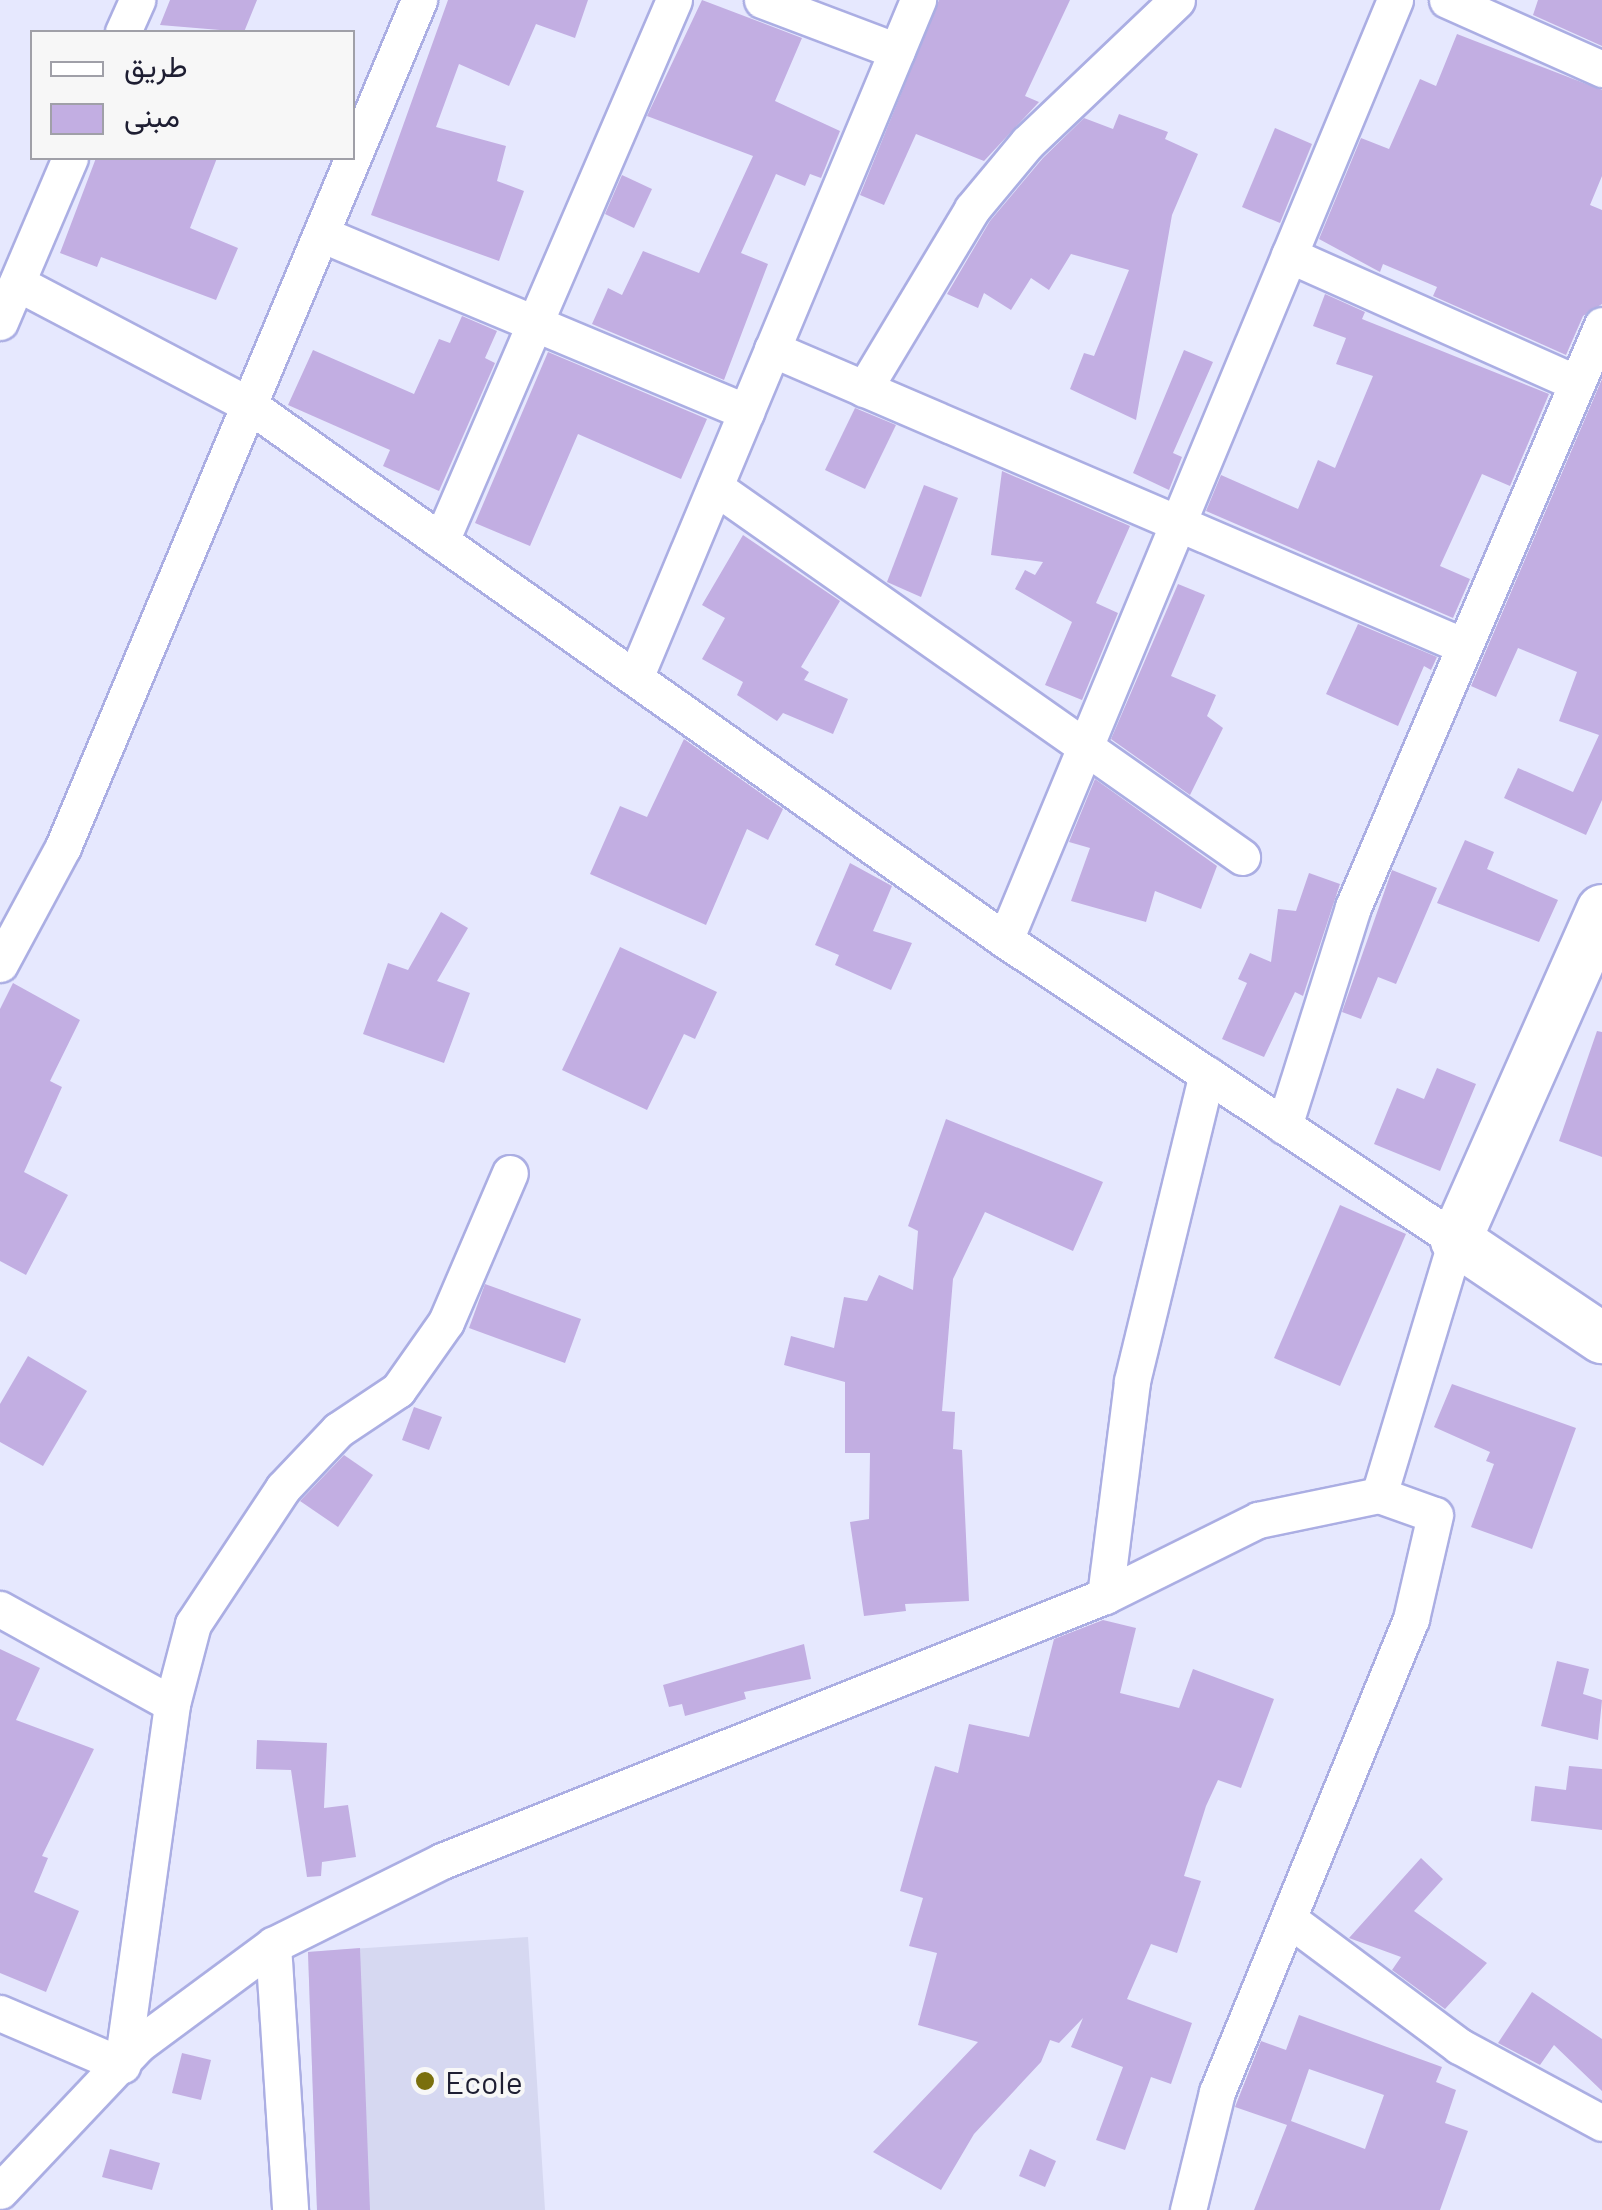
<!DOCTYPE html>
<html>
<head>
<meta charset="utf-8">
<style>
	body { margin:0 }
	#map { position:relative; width:1602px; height:2210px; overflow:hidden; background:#e6e8fe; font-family:Barlow,Vazirmatn,sans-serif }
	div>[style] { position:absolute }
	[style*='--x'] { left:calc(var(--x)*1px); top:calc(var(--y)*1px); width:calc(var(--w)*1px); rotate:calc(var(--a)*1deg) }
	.built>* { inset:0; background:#d6d8f1 }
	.building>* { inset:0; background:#c2aee2 }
	.roads { filter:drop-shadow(2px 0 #abaee3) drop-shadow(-2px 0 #abaee3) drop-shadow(0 2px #abaee3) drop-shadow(0 -2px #abaee3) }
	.street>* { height:35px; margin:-17.5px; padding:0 17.5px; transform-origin:17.5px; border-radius:17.5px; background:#fff }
	.secondary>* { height:50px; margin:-25px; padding:0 25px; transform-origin:25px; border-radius:25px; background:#fff }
	.dots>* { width:28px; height:28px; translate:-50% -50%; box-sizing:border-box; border:5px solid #f7f7f7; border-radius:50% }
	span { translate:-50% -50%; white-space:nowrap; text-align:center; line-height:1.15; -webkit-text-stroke:8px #f7f7f7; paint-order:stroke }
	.poi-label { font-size:32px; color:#1e1e32 }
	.left { translate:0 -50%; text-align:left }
	.legend { position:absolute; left:30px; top:30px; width:325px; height:130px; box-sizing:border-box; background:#f7f7f7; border:2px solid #a0a0a8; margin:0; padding:12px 18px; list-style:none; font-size:30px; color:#1e1e32 }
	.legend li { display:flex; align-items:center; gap:20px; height:50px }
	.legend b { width:50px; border:2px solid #a0a0a8 }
</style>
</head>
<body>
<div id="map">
	<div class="built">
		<i style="clip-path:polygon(528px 1937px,545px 2210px,317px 2210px,308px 1952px)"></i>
	</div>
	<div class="building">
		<i style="clip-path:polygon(170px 0,257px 0,244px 32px,160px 25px)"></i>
		<i style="clip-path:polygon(448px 0,588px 0,575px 38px,536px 24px,509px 86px,459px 64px,436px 127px,506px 146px,497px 181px,524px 191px,499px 261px,371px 215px)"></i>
		<i style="clip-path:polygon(702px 0,802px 38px,775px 101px,840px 131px,821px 178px,810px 174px,805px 186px,776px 174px,741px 253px,768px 264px,724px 380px,592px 324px,608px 288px,622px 295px,643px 251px,699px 273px,753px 156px,647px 116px)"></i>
		<i style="clip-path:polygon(939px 0,1070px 0,1025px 96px,1039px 102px,984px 161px,916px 134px,884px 205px,860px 195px)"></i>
		<i style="clip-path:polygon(1538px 0,1602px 0,1602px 46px,1533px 15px)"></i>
		<i style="clip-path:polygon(1457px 34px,1602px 90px,1602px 176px,1590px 205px,1602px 210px,1602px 304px,1583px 316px,1566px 355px,1433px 296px,1437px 287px,1383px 264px,1380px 272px,1319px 239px,1361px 138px,1389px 149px,1420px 79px,1436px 86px)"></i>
		<i style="clip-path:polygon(1119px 114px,1168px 132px,1165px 139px,1198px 154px,1172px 215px,1136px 420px,1070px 389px,1084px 353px,1094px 356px,1129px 270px,1071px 254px,1049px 290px,1031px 278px,1011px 310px,984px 293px,978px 308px,947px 294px,990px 221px,1043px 158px,1084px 118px,1113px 129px)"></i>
		<i style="clip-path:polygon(1275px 128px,1312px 144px,1280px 223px,1242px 207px)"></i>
		<i style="clip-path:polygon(96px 158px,217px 158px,190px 228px,238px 248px,216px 300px,101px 257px,97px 267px,60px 253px)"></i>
		<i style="clip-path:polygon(622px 175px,652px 189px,634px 228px,605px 214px)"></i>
		<i style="clip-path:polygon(1325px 294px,1365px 312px,1362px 319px,1549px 394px,1510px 486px,1482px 474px,1440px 566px,1470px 579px,1453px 618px,1206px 511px,1221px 475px,1298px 509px,1318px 460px,1335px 468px,1373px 376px,1336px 364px,1346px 338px,1313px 326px)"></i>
		<i style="clip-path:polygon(462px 316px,497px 331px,485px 358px,495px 363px,439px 491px,383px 466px,390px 450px,288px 405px,313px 350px,414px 394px,439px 339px,450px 343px)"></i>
		<i style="clip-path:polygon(1184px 350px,1213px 362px,1173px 453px,1182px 457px,1169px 490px,1133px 473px)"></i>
		<i style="clip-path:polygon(548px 352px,707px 419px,681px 479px,578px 434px,530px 546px,475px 523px)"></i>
		<i style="clip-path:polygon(1602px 379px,1602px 800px,1586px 835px,1504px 798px,1518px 768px,1573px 792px,1599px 735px,1559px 721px,1577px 672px,1518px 648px,1496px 697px,1471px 686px)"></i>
		<i style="clip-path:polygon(855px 408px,896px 425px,865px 489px,825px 470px)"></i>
		<i style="clip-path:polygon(1002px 471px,1130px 526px,1096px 603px,1118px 613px,1082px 700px,1045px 685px,1072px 622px,1015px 589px,1025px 570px,1035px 575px,1043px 562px,991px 555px)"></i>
		<i style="clip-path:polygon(924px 485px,958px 498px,921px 597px,887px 582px)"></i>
		<i style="clip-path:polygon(743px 535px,840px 601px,801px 667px,809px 672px,804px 680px,848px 699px,833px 734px,783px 713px,777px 721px,737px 695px,743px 682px,702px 659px,725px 618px,702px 605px)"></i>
		<i style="clip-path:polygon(1178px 584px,1205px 595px,1171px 676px,1216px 695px,1207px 716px,1223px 728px,1190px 795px,1111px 739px)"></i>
		<i style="clip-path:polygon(1358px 624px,1437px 657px,1431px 670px,1424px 666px,1398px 726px,1326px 694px)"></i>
		<i style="clip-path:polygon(684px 739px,783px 809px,768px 840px,747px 829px,706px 925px,590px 874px,620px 806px,647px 817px)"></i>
		<i style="clip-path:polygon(1095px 779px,1217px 866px,1201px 909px,1155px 891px,1146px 922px,1071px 901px,1090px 848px,1069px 842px)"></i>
		<i style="clip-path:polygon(1465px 840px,1494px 852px,1487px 869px,1558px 900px,1539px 942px,1437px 903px)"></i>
		<i style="clip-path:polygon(850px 863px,892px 886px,873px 931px,912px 943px,891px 990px,835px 965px,839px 955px,815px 945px)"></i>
		<i style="clip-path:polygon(1392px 870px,1437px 888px,1396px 984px,1378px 977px,1361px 1019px,1342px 1012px)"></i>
		<i style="clip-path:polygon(1309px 873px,1340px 884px,1303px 996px,1295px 992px,1264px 1057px,1222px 1039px,1247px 983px,1238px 979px,1250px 953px,1271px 962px,1278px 909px,1296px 911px)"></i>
		<i style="clip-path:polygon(441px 912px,468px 928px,437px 981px,470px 993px,444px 1063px,363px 1034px,388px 963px,408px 970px)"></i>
		<i style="clip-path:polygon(620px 947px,717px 992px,695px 1039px,684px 1034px,647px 1110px,562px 1070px)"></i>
		<i style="clip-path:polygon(13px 983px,80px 1020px,50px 1081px,62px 1087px,24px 1172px,68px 1195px,26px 1275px,0 1261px,0 1009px)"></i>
		<i style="clip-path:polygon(1597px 1031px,1602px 1032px,1602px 1157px,1559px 1141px)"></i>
		<i style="clip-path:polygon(1437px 1068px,1476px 1084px,1440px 1171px,1374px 1144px,1397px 1088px,1424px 1099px)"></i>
		<i style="clip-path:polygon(946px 1119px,1103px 1182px,1073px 1251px,985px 1212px,953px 1279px,942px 1411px,955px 1412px,953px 1449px,962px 1450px,969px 1601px,905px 1604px,906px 1611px,864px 1616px,850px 1522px,869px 1519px,870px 1453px,845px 1453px,845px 1382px,784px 1365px,791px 1336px,834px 1348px,844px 1297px,867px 1301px,879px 1275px,913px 1290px,918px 1231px,908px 1226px)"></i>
		<i style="clip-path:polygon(1340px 1205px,1406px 1234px,1340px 1386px,1274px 1358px)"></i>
		<i style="clip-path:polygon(485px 1284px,581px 1319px,565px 1363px,469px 1328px)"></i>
		<i style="clip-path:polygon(28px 1356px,87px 1391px,43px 1466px,0 1442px,0 1404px)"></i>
		<i style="clip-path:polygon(1452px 1384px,1576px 1428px,1532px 1549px,1471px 1527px,1494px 1464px,1486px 1461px,1490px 1452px,1434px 1427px)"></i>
		<i style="clip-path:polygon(414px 1407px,442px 1417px,429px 1450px,402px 1440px)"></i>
		<i style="clip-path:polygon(344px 1455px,373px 1475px,338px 1527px,300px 1501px)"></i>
		<i style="clip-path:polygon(1103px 1620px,1136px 1628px,1120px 1693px,1179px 1708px,1193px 1669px,1274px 1699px,1241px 1788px,1218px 1780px,1206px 1806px,1184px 1876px,1201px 1881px,1177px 1953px,1151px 1944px,1127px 1999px,1192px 2023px,1171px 2084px,1151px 2077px,1125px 2150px,1096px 2140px,1123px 2067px,1071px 2047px,1083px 2018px,1059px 2043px,1050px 2040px,1041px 2062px,974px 2134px,941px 2190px,873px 2152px,978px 2042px,918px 2025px,937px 1953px,909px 1946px,923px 1898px,900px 1891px,935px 1766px,958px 1773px,969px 1724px,1029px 1737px,1054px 1639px)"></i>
		<i style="clip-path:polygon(804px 1644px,811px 1679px,744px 1692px,746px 1699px,685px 1716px,682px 1704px,669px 1707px,663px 1685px)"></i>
		<i style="clip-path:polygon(0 1649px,40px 1668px,16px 1720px,94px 1749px,42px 1856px,48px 1858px,34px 1892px,79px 1911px,46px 1992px,0 1973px)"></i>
		<i style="clip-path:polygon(1557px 1661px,1589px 1669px,1583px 1694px,1602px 1700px,1598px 1740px,1541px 1726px)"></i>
		<i style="clip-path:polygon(257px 1740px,327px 1743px,324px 1808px,348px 1805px,356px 1857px,322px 1862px,321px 1876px,307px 1877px,291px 1770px,256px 1769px)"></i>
		<i style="clip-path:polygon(1569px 1766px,1602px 1769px,1602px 1830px,1531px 1821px,1535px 1786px,1566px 1790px)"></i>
		<i style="clip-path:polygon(1421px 1858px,1443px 1879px,1414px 1911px,1487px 1963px,1445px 2009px,1392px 1970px,1401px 1957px,1349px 1938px)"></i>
		<i style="clip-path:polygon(360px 1948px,370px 2210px,317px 2210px,308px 1952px)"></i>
		<i style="clip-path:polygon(1532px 1992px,1602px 2039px,1602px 2091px,1554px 2045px,1540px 2065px,1498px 2043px)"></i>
		<i style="clip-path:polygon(evenodd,1299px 2015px,1442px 2067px,1436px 2082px,1456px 2090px,1445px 2123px,1468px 2131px,1440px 2210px,1254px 2210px,1287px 2125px,1235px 2107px,1261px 2041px,1286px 2050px,1299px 2015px,1309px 2069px,1384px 2095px,1365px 2149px,1291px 2121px,1309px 2069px)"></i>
		<i style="clip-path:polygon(182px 2053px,211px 2060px,201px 2100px,172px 2093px)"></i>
		<i style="clip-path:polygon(110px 2149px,160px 2163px,152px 2190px,102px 2177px)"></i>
		<i style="clip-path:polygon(1030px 2149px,1056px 2161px,1045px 2187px,1019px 2176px)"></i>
	</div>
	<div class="roads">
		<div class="street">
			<i style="--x:762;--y:0;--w:144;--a:20.7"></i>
			<i style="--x:1447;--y:0;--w:170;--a:24"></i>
			<i style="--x:123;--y:32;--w:35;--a:-66"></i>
			<i style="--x:321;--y:234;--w:461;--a:22.7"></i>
			<i style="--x:1289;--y:255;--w:315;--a:24"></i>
			<i style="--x:17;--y:283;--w:262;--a:27.7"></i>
			<i style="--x:249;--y:405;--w:926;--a:35.29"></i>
			<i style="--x:1005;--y:940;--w:542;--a:33.63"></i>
			<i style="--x:1456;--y:1240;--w:266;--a:106.8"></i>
			<i style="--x:0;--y:322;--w:178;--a:-66.9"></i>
			<i style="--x:772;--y:349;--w:753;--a:23.23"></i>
			<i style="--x:864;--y:389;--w:210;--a:-59"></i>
			<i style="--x:972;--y:209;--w:86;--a:-50.2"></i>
			<i style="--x:1027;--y:143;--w:207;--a:-43.6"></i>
			<i style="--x:715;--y:487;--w:644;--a:35.07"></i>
			<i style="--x:441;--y:541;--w:589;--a:-66.7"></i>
			<i style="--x:635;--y:678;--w:735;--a:-67.34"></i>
			<i style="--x:1005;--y:940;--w:1018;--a:-67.47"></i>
			<i style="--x:0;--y:964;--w:133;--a:-61.7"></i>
			<i style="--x:63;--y:847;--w:919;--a:-67.2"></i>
			<i style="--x:1284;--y:1126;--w:230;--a:-72.5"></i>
			<i style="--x:1353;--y:907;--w:633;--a:-66.84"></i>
			<i style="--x:1105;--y:1596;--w:217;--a:-82.8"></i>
			<i style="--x:1132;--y:1381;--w:316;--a:-76.3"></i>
			<i style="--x:0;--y:1609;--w:196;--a:28.9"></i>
			<i style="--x:1290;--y:1920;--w:211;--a:36.7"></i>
			<i style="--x:1459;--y:2046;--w:162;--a:28.3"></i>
			<i style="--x:273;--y:1945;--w:266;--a:86.3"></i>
			<i style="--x:0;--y:2013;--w:133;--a:23.1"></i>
			<i style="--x:122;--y:2065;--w:364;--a:-82.1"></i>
			<i style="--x:172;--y:1704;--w:83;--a:-75.3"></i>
			<i style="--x:193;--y:1624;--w:163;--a:-56.5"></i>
			<i style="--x:283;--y:1488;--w:80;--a:-46.5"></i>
			<i style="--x:338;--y:1430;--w:72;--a:-33.7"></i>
			<i style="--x:398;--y:1390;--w:83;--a:-54.8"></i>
			<i style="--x:446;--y:1322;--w:162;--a:-66.8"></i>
			<i style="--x:0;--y:2191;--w:202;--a:-46.6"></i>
			<i style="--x:139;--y:2044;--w:167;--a:-36.5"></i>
			<i style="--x:273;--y:1945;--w:189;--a:-26.4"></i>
			<i style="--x:442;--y:1861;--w:714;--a:-21.79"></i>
			<i style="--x:1105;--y:1596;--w:171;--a:-26.4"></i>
			<i style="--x:1258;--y:1520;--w:124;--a:-11.7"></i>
			<i style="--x:1379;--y:1495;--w:59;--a:19.7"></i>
			<i style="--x:1435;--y:1515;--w:107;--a:103"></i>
			<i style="--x:1411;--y:1619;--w:511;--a:112.3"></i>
			<i style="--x:1217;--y:2092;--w:122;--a:103.8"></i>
		</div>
		<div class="secondary">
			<i style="--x:1602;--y:910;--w:361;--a:113.9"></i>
			<i style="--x:1456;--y:1240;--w:176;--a:33.9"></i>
		</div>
	</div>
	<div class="dots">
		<i style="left:425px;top:2081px;background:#7a6f0d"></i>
	</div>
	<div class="poi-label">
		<span class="left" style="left:445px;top:2081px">Ecole</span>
	</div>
	<ul class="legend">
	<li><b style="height:12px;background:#fff"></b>طريق</li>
	<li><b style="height:28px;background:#c2aee2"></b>مبنى</li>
	</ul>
</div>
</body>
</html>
